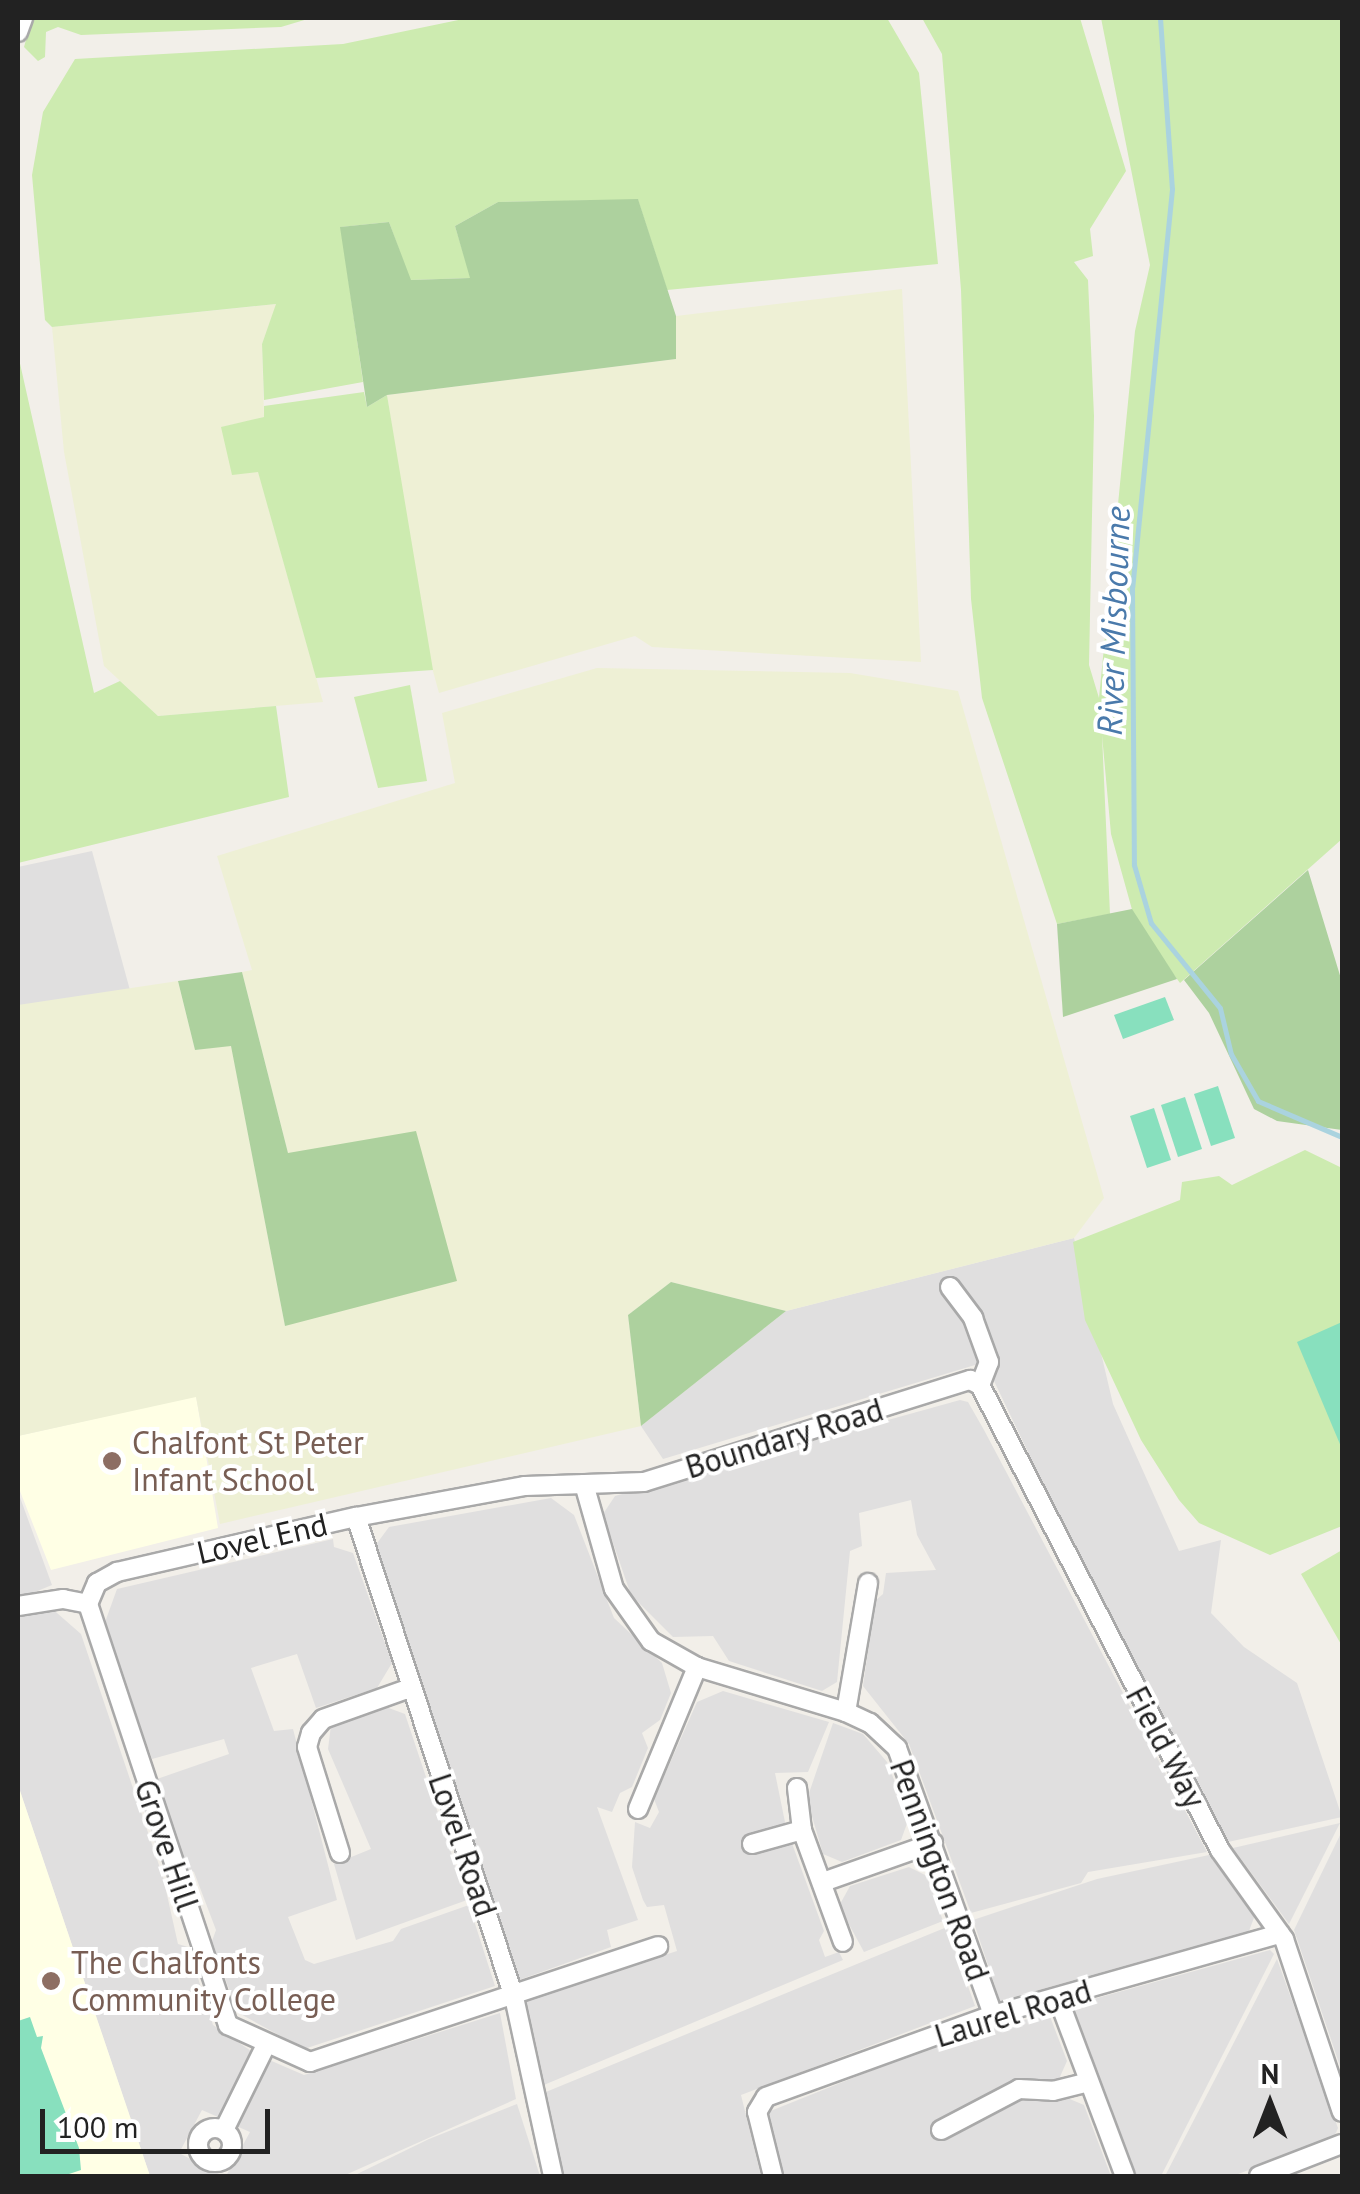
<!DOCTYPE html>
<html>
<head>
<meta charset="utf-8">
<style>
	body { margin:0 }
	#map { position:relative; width:1360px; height:2194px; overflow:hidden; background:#f2efe9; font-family:"PT Sans",sans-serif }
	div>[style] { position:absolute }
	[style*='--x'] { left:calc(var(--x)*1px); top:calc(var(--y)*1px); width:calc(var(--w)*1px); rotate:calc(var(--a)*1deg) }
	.residential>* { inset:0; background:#e0dfdf }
	.education>* { inset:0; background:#ffffe5 }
	.farmland>* { inset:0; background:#eef0d5 }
	.grass>* { inset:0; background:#cdebb0 }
	.forest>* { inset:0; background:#add19e }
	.pitch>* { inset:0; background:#88e0be }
	.stream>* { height:5px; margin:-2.5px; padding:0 2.5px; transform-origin:2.5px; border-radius:2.5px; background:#aad3df }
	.roads { filter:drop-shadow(2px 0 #a9a9a9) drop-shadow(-2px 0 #a9a9a9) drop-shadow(0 2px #a9a9a9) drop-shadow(0 -2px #a9a9a9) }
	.street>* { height:18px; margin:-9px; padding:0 9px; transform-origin:9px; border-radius:9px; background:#fff }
	.street>.ring { margin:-9px; padding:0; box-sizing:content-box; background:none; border:18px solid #fff; border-radius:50% }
	.dots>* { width:28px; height:28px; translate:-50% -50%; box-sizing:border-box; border:5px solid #fff; border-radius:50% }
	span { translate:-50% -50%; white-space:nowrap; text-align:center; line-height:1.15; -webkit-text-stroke:8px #fff; paint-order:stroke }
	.street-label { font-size:32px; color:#222 }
	.education-label { font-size:32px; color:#785e54 }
	.left { translate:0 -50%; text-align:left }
	.water-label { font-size:35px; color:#4a7aab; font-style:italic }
	.frame { position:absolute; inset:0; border:20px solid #222; pointer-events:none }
	.north { position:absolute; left:1220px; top:2054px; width:100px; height:100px; -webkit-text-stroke:8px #fff; paint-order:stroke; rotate:0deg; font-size:28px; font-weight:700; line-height:40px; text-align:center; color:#222 }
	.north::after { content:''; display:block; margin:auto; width:35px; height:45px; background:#222; clip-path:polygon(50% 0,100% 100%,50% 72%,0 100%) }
	.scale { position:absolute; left:40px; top:2109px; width:230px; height:45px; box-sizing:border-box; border:5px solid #222; border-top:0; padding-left:12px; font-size:30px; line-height:35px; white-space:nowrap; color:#222; -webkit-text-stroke:8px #fff; paint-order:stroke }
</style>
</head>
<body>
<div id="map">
	<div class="residential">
		<i style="clip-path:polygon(92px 851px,131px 994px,18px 1009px,18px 867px)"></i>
		<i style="clip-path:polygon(1074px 1238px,1113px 1404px,1179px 1551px,1221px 1540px,1211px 1613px,1244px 1647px,1297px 1683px,1342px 1817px,1228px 1842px,1080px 1561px,985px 1362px,663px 1459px,641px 1426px,786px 1311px)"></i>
		<i style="clip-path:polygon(960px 1400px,968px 1402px,984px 1430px,1207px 1852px,1088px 1872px,1081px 1883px,971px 1913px,909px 1744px,863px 1686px,875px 1601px,883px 1594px,886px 1573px,936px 1570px,917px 1535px,911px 1500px,859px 1513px,862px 1546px,850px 1551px,837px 1682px,822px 1691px,729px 1661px,713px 1636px,673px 1637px,631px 1595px,603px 1514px,615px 1496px)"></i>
		<i style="clip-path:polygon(18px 1492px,52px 1585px,18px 1599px)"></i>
		<i style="clip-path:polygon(551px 1498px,574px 1515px,614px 1618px,662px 1663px,671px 1693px,660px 1720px,642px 1733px,648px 1748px,632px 1787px,620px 1793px,612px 1812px,597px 1807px,638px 1920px,607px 1930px,611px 1947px,519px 1980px,375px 1546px,389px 1527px)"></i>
		<i style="clip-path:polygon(333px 1539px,334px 1547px,353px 1553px,392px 1663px,377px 1688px,316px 1708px,297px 1654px,251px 1668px,274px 1731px,293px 1729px,337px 1900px,288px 1917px,305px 1960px,314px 1964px,393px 1941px,401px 1929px,469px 1905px,495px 1986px,304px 2049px,237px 2012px,212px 1941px,216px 1930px,194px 1872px,186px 1868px,157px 1779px,229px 1754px,224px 1739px,152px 1759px,104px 1625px,117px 1589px)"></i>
		<i style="clip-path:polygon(49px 1606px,81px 1634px,163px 1877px,178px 1944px,188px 1947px,213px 2025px,251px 2051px,218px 2117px,202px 2110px,179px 2153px,223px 2176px,150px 2176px,18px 1785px,18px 1615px)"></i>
		<i style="clip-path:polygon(723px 1691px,829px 1722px,808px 1772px,775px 1773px,786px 1827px,824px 1931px,819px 1940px,825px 1957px,839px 1952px,843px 1960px,539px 2087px,525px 2000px,677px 1951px,664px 1905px,647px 1907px,643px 1900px,632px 1867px,635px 1822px,650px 1828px,659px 1812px,654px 1799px,697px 1702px)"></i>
		<i style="clip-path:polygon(386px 1707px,405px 1714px,467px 1900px,356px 1940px,334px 1864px,371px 1849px,328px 1749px,331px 1725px)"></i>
		<i style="clip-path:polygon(833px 1723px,863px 1734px,887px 1762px,909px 1818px,901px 1840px,842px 1862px,823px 1854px,807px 1799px)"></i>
		<i style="clip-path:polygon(1340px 1823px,1289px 1924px,1233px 1848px)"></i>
		<i style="clip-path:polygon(1342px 1831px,1342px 2072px,1294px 1930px)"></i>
		<i style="clip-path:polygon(1209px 1855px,1255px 1915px,1249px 1931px,1000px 2001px,973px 1920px,1097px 1879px)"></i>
		<i style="clip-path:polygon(909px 1867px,927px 1876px,943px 1921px,864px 1952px,839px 1906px,850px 1886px)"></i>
		<i style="clip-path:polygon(947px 1927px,975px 2006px,741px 2095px,761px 2176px,564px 2176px,541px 2094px)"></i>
		<i style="clip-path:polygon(1270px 1950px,1274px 1954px,1161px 2176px,1134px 2176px,1072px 2005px)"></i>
		<i style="clip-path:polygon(1277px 1959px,1338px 2128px,1334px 2137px,1233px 2176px,1165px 2176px)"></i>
		<i style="clip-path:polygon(500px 2013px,516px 2099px,343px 2176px,226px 2176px,250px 2132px,234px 2125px,267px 2059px,304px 2075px)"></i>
		<i style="clip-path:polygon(1049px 2014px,1067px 2061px,1059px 2079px,1065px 2097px,1084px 2105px,1111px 2176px,784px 2176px,768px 2112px,955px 2037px)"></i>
		<i style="clip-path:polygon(517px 2104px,540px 2176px,353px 2176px,429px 2139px)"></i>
	</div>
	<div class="education">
		<i style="clip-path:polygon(196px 1396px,218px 1528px,51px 1570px,18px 1486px,18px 1436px)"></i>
		<i style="clip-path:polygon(18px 1785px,150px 2176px,18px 2176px)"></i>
	</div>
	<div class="farmland">
		<i style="clip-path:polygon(902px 289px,921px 662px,652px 647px,635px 636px,439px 693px,425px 642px,387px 395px,676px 359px,676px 316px)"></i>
		<i style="clip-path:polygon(277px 304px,262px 344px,264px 417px,222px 427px,258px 471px,323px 702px,158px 716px,104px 666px,64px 452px,52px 327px)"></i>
		<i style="clip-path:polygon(597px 668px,850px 673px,958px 691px,1104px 1198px,1074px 1238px,786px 1311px,671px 1282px,628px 1315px,641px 1426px,220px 1524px,196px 1397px,18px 1436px,18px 1005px,178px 981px,195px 1050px,231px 1045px,285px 1326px,288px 1153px,242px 972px,252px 970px,217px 856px,455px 783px,442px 713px)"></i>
	</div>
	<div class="grass">
		<i style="clip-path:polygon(32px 18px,311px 18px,281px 27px,81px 35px,58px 27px,46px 32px,45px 57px,38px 61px,24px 47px)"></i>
		<i style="clip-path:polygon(468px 18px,887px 18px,919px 73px,938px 264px,667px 290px,638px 200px,498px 202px,455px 226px,471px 278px,410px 280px,389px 222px,341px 227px,363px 382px,264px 400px,262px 344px,276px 304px,52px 327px,45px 320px,32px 175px,43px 112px,75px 59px,343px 44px)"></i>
		<i style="clip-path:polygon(922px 18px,1080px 18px,1126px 171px,1090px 229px,1093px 256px,1074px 262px,1088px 280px,1094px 416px,1089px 665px,1099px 698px,1135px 331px,1150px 265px,1101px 18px,1342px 18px,1342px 839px,1180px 983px,1136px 924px,1111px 834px,1102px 735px,1110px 914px,1057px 924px,982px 698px,971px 599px,961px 290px,942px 54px)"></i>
		<i style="clip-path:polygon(19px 359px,94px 693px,120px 681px,158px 716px,276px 706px,289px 797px,18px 863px)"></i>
		<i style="clip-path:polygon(364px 392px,367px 407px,387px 395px,433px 670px,316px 678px,258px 472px,232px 475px,221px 427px,264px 417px,264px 406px)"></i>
		<i style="clip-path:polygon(410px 685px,427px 781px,378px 788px,354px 697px)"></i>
		<i style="clip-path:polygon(1305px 1150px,1342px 1168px,1342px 1526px,1270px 1555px,1199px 1523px,1179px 1500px,1141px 1440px,1085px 1320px,1073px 1242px,1180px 1200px,1182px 1182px,1219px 1176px,1232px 1185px)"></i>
		<i style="clip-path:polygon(1342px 1550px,1342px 1646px,1301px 1574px)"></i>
	</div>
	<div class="forest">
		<i style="clip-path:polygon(638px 199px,676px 316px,676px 359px,387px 395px,367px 407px,340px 227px,389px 222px,411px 280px,470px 278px,455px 226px,498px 202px)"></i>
		<i style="clip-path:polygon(1308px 870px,1342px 982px,1342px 1130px,1277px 1121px,1254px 1109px,1209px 1013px,1184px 980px)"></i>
		<i style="clip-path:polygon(1132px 909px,1177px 979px,1063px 1017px,1057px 924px)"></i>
		<i style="clip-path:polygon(242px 972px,288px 1153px,416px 1131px,457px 1281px,285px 1326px,231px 1046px,195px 1050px,178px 981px)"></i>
		<i style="clip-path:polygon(671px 1282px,786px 1311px,641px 1426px,628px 1315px)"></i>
	</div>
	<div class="pitch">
		<i style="clip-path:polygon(1165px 997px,1174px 1020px,1123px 1039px,1114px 1015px)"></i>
		<i style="clip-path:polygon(1218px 1086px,1235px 1138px,1211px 1146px,1194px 1094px)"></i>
		<i style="clip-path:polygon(1185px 1097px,1202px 1149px,1178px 1157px,1161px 1105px)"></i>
		<i style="clip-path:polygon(1154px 1108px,1171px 1160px,1147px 1168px,1130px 1116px)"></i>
		<i style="clip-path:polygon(1342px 1322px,1342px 1449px,1297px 1342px)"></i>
		<i style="clip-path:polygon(30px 2017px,37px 2037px,43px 2036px,41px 2048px,79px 2148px,81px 2170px,63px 2176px,18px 2176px,18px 2021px)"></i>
	</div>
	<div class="stream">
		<i style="--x:1160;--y:18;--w:171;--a:86"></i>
		<i style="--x:1172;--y:189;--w:400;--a:95.7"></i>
		<i style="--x:1132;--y:587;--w:278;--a:89.6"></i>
		<i style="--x:1134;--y:865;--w:60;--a:73.7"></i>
		<i style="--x:1151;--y:923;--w:109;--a:50.9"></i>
		<i style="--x:1220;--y:1008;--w:47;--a:76.6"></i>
		<i style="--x:1231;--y:1054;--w:54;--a:60.1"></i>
		<i style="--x:1258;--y:1101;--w:91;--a:23.2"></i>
	</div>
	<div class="roads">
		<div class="street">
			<i style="--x:18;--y:32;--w:15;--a:-70"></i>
			<i style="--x:950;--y:1287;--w:39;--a:53"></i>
			<i style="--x:973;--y:1318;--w:47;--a:70"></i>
			<i style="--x:989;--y:1362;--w:25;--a:111"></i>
			<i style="--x:980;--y:1385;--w:523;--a:62.7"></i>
			<i style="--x:1220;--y:1850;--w:110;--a:54.3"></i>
			<i style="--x:1284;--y:1939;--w:182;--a:71.5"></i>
			<i style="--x:584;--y:1484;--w:109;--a:74.1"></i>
			<i style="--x:614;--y:1589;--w:64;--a:54.6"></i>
			<i style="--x:651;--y:1641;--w:53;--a:29.5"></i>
			<i style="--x:697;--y:1667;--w:156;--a:16.8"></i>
			<i style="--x:846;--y:1712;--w:26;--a:25"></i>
			<i style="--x:870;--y:1723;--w:37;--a:43"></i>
			<i style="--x:897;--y:1748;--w:284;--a:70.2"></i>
			<i style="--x:356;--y:1517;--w:505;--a:71.78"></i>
			<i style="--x:514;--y:1997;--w:183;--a:77.7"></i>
			<i style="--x:88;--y:1604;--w:444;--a:71.6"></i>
			<i style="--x:228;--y:2025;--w:90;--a:24.3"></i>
			<i style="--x:310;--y:2062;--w:367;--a:-18.4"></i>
			<i style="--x:18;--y:1606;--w:46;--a:-8.8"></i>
			<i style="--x:63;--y:1599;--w:25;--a:11"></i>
			<i style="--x:88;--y:1604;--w:23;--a:-67"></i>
			<i style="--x:97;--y:1583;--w:23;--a:-29"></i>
			<i style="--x:117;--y:1572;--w:245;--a:-13"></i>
			<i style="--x:356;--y:1517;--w:172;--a:-10.4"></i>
			<i style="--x:525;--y:1486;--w:119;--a:-1.9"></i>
			<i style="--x:644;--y:1482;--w:342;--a:-17.4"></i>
			<i style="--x:970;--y:1380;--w:11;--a:27"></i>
			<i style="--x:846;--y:1712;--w:131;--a:-80.3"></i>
			<i style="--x:797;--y:1788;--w:42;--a:83.2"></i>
			<i style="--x:802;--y:1830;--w:119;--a:69.9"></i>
			<i style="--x:638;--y:1809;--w:154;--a:-67.4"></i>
			<i style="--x:752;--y:1844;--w:52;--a:-15.6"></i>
			<i style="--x:340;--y:1853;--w:111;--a:-107.3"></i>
			<i style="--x:307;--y:1747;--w:15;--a:-74"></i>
			<i style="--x:311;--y:1733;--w:18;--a:-49"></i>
			<i style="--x:323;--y:1719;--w:92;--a:-19.6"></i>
			<i style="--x:823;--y:1882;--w:117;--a:-19.5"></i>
			<i style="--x:1058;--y:1998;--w:190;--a:69.4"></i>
			<i class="ring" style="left:198px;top:2128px;width:16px;height:16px"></i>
			<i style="--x:224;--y:2130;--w:95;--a:-63.7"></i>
			<i style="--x:941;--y:2130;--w:88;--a:-27.7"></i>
			<i style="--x:1019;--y:2089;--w:34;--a:3"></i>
			<i style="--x:1053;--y:2091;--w:36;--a:-14"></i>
			<i style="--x:773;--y:2176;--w:66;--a:-104"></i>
			<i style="--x:757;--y:2112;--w:17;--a:-59"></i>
			<i style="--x:766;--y:2097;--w:241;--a:-19.9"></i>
			<i style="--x:993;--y:2015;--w:298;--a:-15.8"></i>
			<i style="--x:1259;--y:2176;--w:89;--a:-21.1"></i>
		</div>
	</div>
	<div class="dots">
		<i style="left:112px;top:1461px;background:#8d6e63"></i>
		<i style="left:51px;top:1981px;background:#8d6e63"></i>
	</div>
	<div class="street-label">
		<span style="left:784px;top:1438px;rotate:-17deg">Boundary Road</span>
		<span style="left:262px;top:1538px;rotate:-13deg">Lovel End</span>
		<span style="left:1166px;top:1747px;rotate:62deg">Field Way</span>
		<span style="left:167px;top:1845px;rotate:71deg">Grove Hill</span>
		<span style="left:463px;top:1845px;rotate:71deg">Lovel Road</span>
		<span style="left:940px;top:1870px;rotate:70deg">Pennington Road</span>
		<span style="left:1013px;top:2013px;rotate:-17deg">Laurel Road</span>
	</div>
	<div class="education-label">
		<span class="left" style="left:132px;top:1461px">Chalfont St Peter<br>Infant School</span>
		<span class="left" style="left:71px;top:1981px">The Chalfonts<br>Community College</span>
	</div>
	<div class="water-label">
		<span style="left:1113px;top:621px;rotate:-88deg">River Misbourne</span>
	</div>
	<div class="frame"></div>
	<div class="north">N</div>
	<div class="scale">100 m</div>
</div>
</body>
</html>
